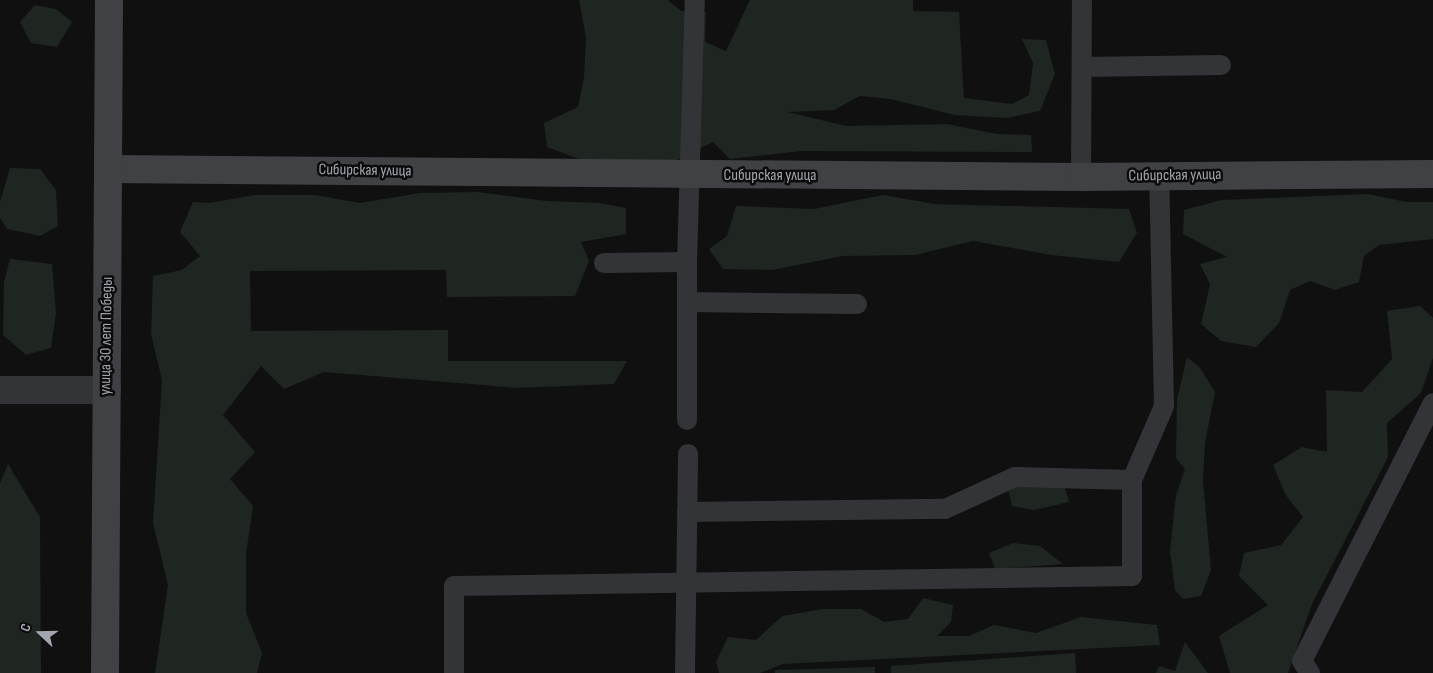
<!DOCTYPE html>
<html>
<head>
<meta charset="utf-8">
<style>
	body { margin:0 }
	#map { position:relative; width:1433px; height:673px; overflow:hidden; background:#101011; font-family:"Sofia Sans Condensed",sans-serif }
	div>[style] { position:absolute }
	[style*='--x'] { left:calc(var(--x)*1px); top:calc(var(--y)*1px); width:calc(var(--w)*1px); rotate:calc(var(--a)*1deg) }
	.green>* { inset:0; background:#1f2520 }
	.lane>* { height:20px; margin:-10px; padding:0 10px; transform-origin:10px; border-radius:10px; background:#333438 }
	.street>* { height:28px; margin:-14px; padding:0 14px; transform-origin:14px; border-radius:14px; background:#333438 }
	.secondary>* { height:28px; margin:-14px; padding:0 14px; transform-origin:14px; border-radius:14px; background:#404145 }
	span { translate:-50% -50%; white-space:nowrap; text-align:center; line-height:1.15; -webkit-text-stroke:5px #0b0b0c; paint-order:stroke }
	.street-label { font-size:16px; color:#a3a6b0 }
	.north { position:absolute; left:15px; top:608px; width:50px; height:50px; -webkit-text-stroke:4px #0b0b0c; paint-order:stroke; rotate:291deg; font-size:14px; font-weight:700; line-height:20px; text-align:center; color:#a3a6b0 }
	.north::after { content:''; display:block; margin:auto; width:18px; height:22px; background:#a3a6b0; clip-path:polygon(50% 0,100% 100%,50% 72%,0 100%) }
</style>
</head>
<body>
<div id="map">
	<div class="green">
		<i style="clip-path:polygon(579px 0,668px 0,681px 11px,706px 12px,705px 42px,726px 51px,750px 0,913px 0,913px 11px,959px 12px,964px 98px,1012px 104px,1029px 95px,1033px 63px,1022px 39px,1046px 40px,1055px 74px,1040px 111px,1007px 118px,955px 115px,890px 99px,860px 96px,834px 110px,788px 112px,846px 126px,947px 124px,997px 134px,1031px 135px,1032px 152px,801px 151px,730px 159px,713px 142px,672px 162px,579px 159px,547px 147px,544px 123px,578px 107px,584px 78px,586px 37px)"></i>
		<i style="clip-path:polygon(35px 5px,56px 9px,72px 22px,57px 47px,31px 43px,20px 22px)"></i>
		<i style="clip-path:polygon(10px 168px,40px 169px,56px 190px,58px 226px,40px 236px,7px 229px,0 218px,0 202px)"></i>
		<i style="clip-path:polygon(478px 192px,547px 201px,599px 203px,626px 208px,626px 234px,581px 242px,589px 261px,575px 296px,447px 297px,446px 270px,250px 271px,251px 331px,448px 330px,448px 361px,627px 361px,614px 384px,518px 388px,324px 372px,284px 389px,261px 366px,223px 415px,255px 452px,230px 479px,253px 506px,246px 554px,246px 613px,262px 653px,257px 673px,155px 673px,168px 585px,153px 523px,162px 380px,151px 334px,153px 276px,182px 270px,200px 256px,180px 232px,193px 202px,210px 203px,255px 195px,315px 195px,360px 203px,420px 193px)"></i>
		<i style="clip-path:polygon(1368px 194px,1406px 202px,1433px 202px,1433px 239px,1379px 245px,1364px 256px,1359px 282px,1335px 290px,1310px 281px,1290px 290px,1279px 323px,1256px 347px,1221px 341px,1201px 324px,1210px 284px,1200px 264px,1227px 257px,1183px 234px,1184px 210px,1221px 200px)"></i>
		<i style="clip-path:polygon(883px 195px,935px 204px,1129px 209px,1137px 233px,1119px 262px,1051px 255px,973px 241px,915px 255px,843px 256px,772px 270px,723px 269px,709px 249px,727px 236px,736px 206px,814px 209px)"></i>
		<i style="clip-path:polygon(10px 259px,52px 264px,56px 313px,51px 348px,26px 355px,3px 335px,4px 282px)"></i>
		<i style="clip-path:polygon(1420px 306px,1433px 318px,1433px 358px,1421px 393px,1387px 423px,1388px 457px,1312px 604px,1288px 673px,1230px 673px,1219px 636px,1268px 605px,1239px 576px,1244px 553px,1281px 545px,1303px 517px,1285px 494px,1273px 465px,1302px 447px,1327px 452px,1326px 390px,1362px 392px,1392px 359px,1387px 311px)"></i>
		<i style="clip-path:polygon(1187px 357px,1200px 368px,1215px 392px,1205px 443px,1203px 481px,1211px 570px,1201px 596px,1183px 599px,1175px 590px,1170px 551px,1176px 495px,1185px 469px,1176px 458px,1177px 399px)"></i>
		<i style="clip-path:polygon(8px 464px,40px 517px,41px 673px,0 673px,0 483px)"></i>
		<i style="clip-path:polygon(1033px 481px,1065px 488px,1069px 502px,1034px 510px,1012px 506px,1008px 489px)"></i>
		<i style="clip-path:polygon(1013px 543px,1040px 546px,1063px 564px,995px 569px,989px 553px)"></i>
		<i style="clip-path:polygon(923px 598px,953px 605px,951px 622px,937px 636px,969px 636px,994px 625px,1036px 633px,1081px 617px,1157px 625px,1160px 645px,783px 664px,760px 673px,719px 673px,716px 662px,728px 637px,756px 640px,782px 616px,823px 609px,861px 609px,884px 622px,908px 619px)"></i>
		<i style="clip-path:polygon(1185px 642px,1208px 673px,1156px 673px,1159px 666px,1175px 671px)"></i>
		<i style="clip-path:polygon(1075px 653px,1076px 673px,891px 673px,891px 666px)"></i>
		<i style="clip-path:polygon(875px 667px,875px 673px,775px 673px,775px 670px)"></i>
	</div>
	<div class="lane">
		<i style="--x:1082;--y:67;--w:139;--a:-0.8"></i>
		<i style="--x:1081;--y:177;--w:177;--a:-89.7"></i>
		<i style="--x:604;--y:263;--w:83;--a:-0.7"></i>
		<i style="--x:687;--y:302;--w:170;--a:0.7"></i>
		<i style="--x:687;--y:420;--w:158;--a:-90"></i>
		<i style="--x:687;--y:262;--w:262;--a:-88.3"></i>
		<i style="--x:687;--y:512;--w:258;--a:-0.7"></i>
		<i style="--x:945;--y:509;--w:77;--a:-24.6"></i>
		<i style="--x:1015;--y:477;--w:117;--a:1.5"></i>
		<i style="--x:454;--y:673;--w:87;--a:-90"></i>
		<i style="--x:454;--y:586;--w:678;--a:-0.85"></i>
		<i style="--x:1132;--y:576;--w:96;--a:-90"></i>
		<i style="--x:1132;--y:480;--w:81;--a:-66.6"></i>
		<i style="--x:1164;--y:406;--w:230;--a:-91.2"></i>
		<i style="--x:685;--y:673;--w:219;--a:-89.2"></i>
		<i style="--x:1310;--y:673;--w:14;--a:-124"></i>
		<i style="--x:1302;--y:661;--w:289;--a:-63.1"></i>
	</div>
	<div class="street">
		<i style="--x:0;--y:390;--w:107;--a:0"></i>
	</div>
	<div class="secondary">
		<i style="--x:108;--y:169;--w:973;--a:0.47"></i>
		<i style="--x:1081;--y:177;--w:352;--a:-0.5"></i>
		<i style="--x:105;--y:673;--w:673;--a:-89.66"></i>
	</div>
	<div class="street-label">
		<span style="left:365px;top:171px;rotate:1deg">Сибирская улица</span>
		<span style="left:770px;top:176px">Сибирская улица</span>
		<span style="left:1175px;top:176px;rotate:-1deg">Сибирская улица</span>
		<span style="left:107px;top:336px;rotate:-89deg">улица 30 лет Победы</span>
	</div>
	<div class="north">С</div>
</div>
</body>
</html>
